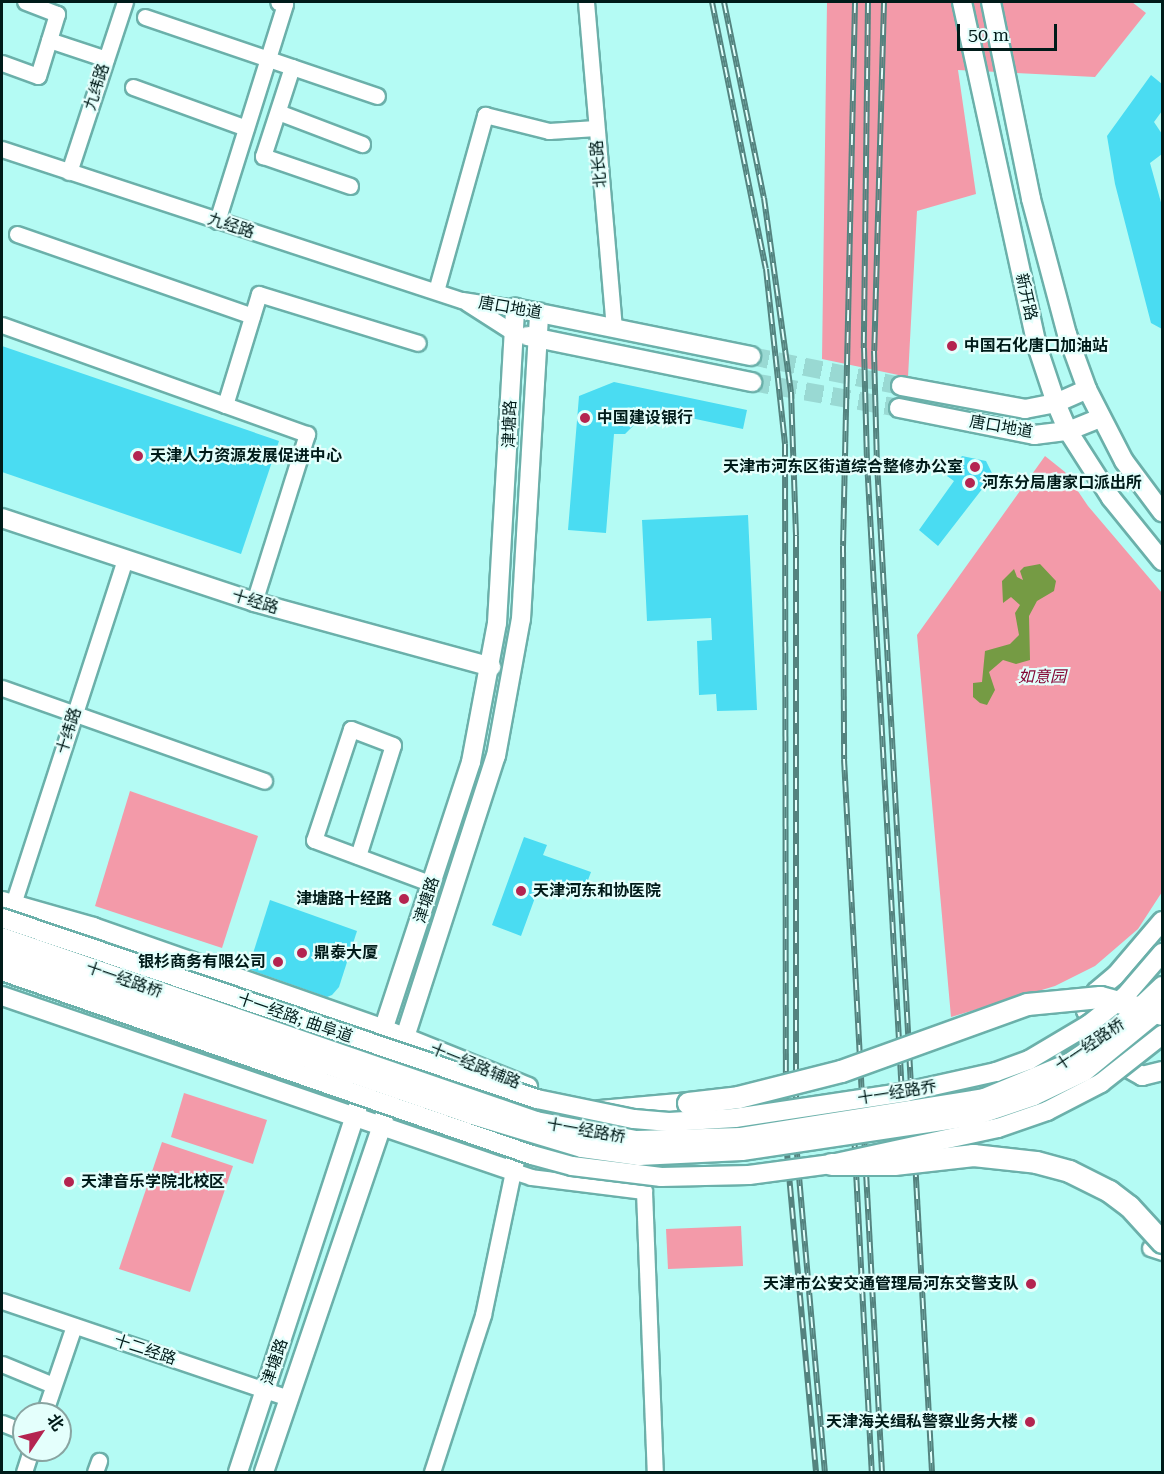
<!DOCTYPE html>
<html>
<head>
<meta charset="utf-8">
<style>
	body { margin:0 }
	#map { position:relative; width:1164px; height:1474px; overflow:hidden; background:#b4fbf4; font-family:"Roboto Serif","Noto Sans SC",serif }
	div>[style] { position:absolute }
	[style*='--x'] { left:calc(var(--x)*1px); top:calc(var(--y)*1px); width:calc(var(--w)*1px); rotate:calc(var(--a)*1deg) }
	.green>* { inset:0; background:#f39aa9 }
	.water>* { inset:0; background:#759b44 }
	.building>* { inset:0; background:#4adcf2 }
	.major-tunnel>* { height:18px; margin-top:-9px; transform-origin:0; background:repeating-linear-gradient(90deg,#99d9d3 0 18px,transparent 0 27px) }
	.roads { filter:drop-shadow(2px 0 #6bb0aa) drop-shadow(-2px 0 #6bb0aa) drop-shadow(0 2px #6bb0aa) drop-shadow(0 -2px #6bb0aa) }
	.minor>* { height:15px; margin:-7.5px; padding:0 7.5px; transform-origin:7.5px; border-radius:7.5px; background:#fff }
	.major>* { height:18px; margin:-9px; padding:0 9px; transform-origin:9px; border-radius:9px; background:#fff }
	.highway>* { height:21px; margin:-10.5px; padding:0 10.5px; transform-origin:10.5px; border-radius:10.5px; background:#fff }
	.rail>* { height:6px; margin-top:-3px; transform-origin:0; background:repeating-linear-gradient(90deg,#e4fffc 0 11px,#54837f 0 22px); box-sizing:border-box; border-block:2px solid #54837f }
	.bridges { filter:drop-shadow(2px 0 #6bb0aa) drop-shadow(-2px 0 #6bb0aa) drop-shadow(0 2px #6bb0aa) drop-shadow(0 -2px #6bb0aa) }
	.major-bridge>* { height:18px; margin:-9px; padding:0 9px; transform-origin:9px; border-radius:9px; background:#fff }
	.highway-bridge>* { height:21px; margin:-10.5px; padding:0 10.5px; transform-origin:10.5px; border-radius:10.5px; background:#fff }
	.dots>* { width:16px; height:16px; translate:-50% -50%; box-sizing:border-box; border:3px solid #e4fffc; border-radius:50% }
	span { translate:-50% -50%; white-space:nowrap; text-align:center; line-height:1.15; -webkit-text-stroke:4.5px #e4fffc; paint-order:stroke }
	.street-label { font-size:16px; color:#001b19 }
	.poi-label { font-size:16px; color:#001b19; font-weight:700 }
	.left { translate:0 -50%; text-align:left }
	.right { translate:-100% -50%; text-align:right }
	.park-label { font-size:16px; color:#850836; font-style:italic }
	.frame { position:absolute; inset:0; border:3px solid #001b19; pointer-events:none }
	.north { position:absolute; left:12px; top:1402px; width:60px; height:60px; box-sizing:border-box; background:#e4fffc; border:2px solid #89a4a1; border-radius:50%; rotate:55deg; font-size:16px; font-weight:700; line-height:24px; text-align:center; color:#001b19 }
	.north::after { content:''; display:block; margin:auto; width:21px; height:27px; background:#b42450; clip-path:polygon(50% 0,100% 100%,50% 72%,0 100%) }
	.scale { position:absolute; left:957px; top:24px; width:100px; height:27px; box-sizing:border-box; border:3px solid #001b19; border-top:0; padding-left:8px; font-size:18px; line-height:21px; white-space:nowrap; color:#001b19; -webkit-text-stroke:4px #e4fffc; paint-order:stroke }
</style>
</head>
<body>
<div id="map">
	<div class="green">
		<i style="clip-path:polygon(827px 2px,1132px 2px,1146px 13px,1095px 77px,958px 70px,976px 194px,917px 211px,908px 377px,822px 359px)"></i>
		<i style="clip-path:polygon(1045px 456px,1065px 472px,1088px 506px,1162px 593px,1162px 892px,1138px 929px,1095px 966px,1055px 986px,951px 1017px,917px 635px)"></i>
		<i style="clip-path:polygon(130px 791px,258px 836px,222px 948px,95px 906px)"></i>
		<i style="clip-path:polygon(184px 1093px,267px 1120px,253px 1164px,171px 1137px)"></i>
		<i style="clip-path:polygon(162px 1142px,233px 1166px,190px 1292px,119px 1269px)"></i>
		<i style="clip-path:polygon(741px 1226px,743px 1266px,668px 1269px,666px 1229px)"></i>
	</div>
	<div class="water">
		<i style="clip-path:polygon(1040px 564px,1056px 581px,1054px 591px,1037px 601px,1029px 616px,1030px 660px,1016px 664px,1003px 660px,989px 672px,995px 690px,987px 705px,980px 703px,973px 697px,973px 683px,982px 682px,985px 651px,1010px 644px,1019px 635px,1015px 613px,1020px 605px,1011px 597px,1003px 603px,1002px 581px,1014px 569px,1017px 577px,1023px 580px,1020px 571px,1024px 567px)"></i>
	</div>
	<div class="building">
		<i style="clip-path:polygon(1151px 75px,1162px 84px,1162px 111px,1154px 122px,1162px 134px,1162px 154px,1150px 163px,1162px 206px,1162px 329px,1151px 323px,1115px 184px,1107px 136px)"></i>
		<i style="clip-path:polygon(2px 346px,279px 441px,241px 554px,2px 472px)"></i>
		<i style="clip-path:polygon(614px 382px,747px 410px,743px 429px,667px 413px,660px 426px,634px 425px,625px 434px,614px 434px,606px 533px,568px 530px,579px 396px)"></i>
		<i style="clip-path:polygon(962px 456px,986px 461px,993px 475px,938px 546px,919px 530px,954px 481px,947px 476px)"></i>
		<i style="clip-path:polygon(748px 515px,757px 710px,717px 711px,716px 694px,699px 695px,697px 641px,712px 640px,711px 618px,647px 621px,642px 520px)"></i>
		<i style="clip-path:polygon(524px 837px,547px 845px,543px 855px,591px 872px,581px 899px,540px 884px,521px 936px,492px 925px)"></i>
		<i style="clip-path:polygon(270px 900px,357px 931px,339px 987px,332px 995px,327px 997px,248px 969px)"></i>
	</div>
	<div class="major-tunnel">
		<i style="--x:751;--y:356;--w:153;--a:11.3"></i>
		<i style="--x:752;--y:382;--w:149;--a:10"></i>
	</div>
	<div class="roads">
		<div class="minor">
			<i style="--x:586;--y:2;--w:326;--a:85.1"></i>
			<i style="--x:145;--y:17;--w:245;--a:18.8"></i>
			<i style="--x:49;--y:40;--w:60;--a:18.4"></i>
			<i style="--x:2;--y:63;--w:38;--a:20"></i>
			<i style="--x:38;--y:76;--w:65;--a:-73"></i>
			<i style="--x:57;--y:14;--w:34;--a:-159"></i>
			<i style="--x:292;--y:67;--w:94;--a:108"></i>
			<i style="--x:263;--y:156;--w:92;--a:19"></i>
			<i style="--x:133;--y:87;--w:120;--a:19.9"></i>
			<i style="--x:278;--y:112;--w:90;--a:20.9"></i>
			<i style="--x:2;--y:149;--w:484;--a:18.2"></i>
			<i style="--x:462;--y:300;--w:54;--a:8.6"></i>
			<i style="--x:69;--y:172;--w:179;--a:-71.8"></i>
			<i style="--x:217;--y:221;--w:227;--a:-72.6"></i>
			<i style="--x:285;--y:4;--w:7;--a:-164"></i>
			<i style="--x:17;--y:234;--w:249;--a:19.2"></i>
			<i style="--x:436;--y:291;--w:183;--a:-74.4"></i>
			<i style="--x:485;--y:115;--w:66;--a:14"></i>
			<i style="--x:549;--y:131;--w:47;--a:-3.7"></i>
			<i style="--x:467;--y:303;--w:56;--a:32.6"></i>
			<i style="--x:2;--y:325;--w:324;--a:19.7"></i>
			<i style="--x:307;--y:434;--w:176;--a:107.5"></i>
			<i style="--x:225;--y:405;--w:116;--a:-73"></i>
			<i style="--x:259;--y:294;--w:166;--a:17.1"></i>
			<i style="--x:2;--y:688;--w:278;--a:19.5"></i>
			<i style="--x:358;--y:856;--w:116;--a:-72.5"></i>
			<i style="--x:393;--y:745;--w:45;--a:-159.1"></i>
			<i style="--x:351;--y:729;--w:117;--a:108.4"></i>
			<i style="--x:314;--y:840;--w:126;--a:20.4"></i>
			<i style="--x:13;--y:904;--w:363;--a:-72"></i>
			<i style="--x:1150;--y:1248;--w:13;--a:18"></i>
			<i style="--x:2;--y:1301;--w:302;--a:18.7"></i>
			<i style="--x:2;--y:1364;--w:55;--a:22.4"></i>
			<i style="--x:44;--y:1414;--w:93;--a:-71.2"></i>
			<i style="--x:2;--y:1423;--w:24;--a:22"></i>
			<i style="--x:24;--y:1472;--w:23;--a:-72"></i>
			<i style="--x:95;--y:1472;--w:12;--a:-70"></i>
			<i style="--x:432;--y:1472;--w:165;--a:-72"></i>
			<i style="--x:483;--y:1315;--w:147;--a:-78.2"></i>
			<i style="--x:513;--y:1171;--w:19;--a:18"></i>
			<i style="--x:531;--y:1177;--w:114;--a:7.1"></i>
			<i style="--x:644;--y:1191;--w:281;--a:87.8"></i>
		</div>
		<div class="major">
			<i style="--x:962;--y:2;--w:352;--a:77.7"></i>
			<i style="--x:1037;--y:346;--w:60;--a:71.6"></i>
			<i style="--x:1056;--y:403;--w:30;--a:67"></i>
			<i style="--x:1068;--y:431;--w:80;--a:57.3"></i>
			<i style="--x:1111;--y:498;--w:81;--a:51"></i>
			<i style="--x:991;--y:2;--w:201;--a:78.5"></i>
			<i style="--x:1031;--y:199;--w:140;--a:75.1"></i>
			<i style="--x:1067;--y:334;--w:59;--a:70"></i>
			<i style="--x:1087;--y:389;--w:81;--a:62.8"></i>
			<i style="--x:1124;--y:461;--w:64;--a:53.3"></i>
			<i style="--x:527;--y:336;--w:230;--a:11.6"></i>
			<i style="--x:901;--y:386;--w:126;--a:10.5"></i>
			<i style="--x:1025;--y:409;--w:32;--a:-11"></i>
			<i style="--x:1056;--y:403;--w:34;--a:-24"></i>
			<i style="--x:899;--y:408;--w:138;--a:11.3"></i>
			<i style="--x:1034;--y:435;--w:34;--a:-7"></i>
			<i style="--x:1068;--y:431;--w:35;--a:-22"></i>
			<i style="--x:2;--y:518;--w:266;--a:18.4"></i>
			<i style="--x:254;--y:602;--w:246;--a:15.3"></i>
			<i style="--x:2;--y:901;--w:95;--a:15.9"></i>
			<i style="--x:93;--y:927;--w:308;--a:19.3"></i>
			<i style="--x:384;--y:1029;--w:155;--a:21.9"></i>
			<i style="--x:528;--y:1087;--w:85;--a:100.1"></i>
			<i style="--x:513;--y:1171;--w:540;--a:-161.1"></i>
			<i style="--x:1162;--y:921;--w:71;--a:130.4"></i>
			<i style="--x:1116;--y:975;--w:26;--a:140"></i>
			<i style="--x:1096;--y:992;--w:21;--a:119"></i>
			<i style="--x:1086;--y:1010;--w:24;--a:68"></i>
			<i style="--x:1095;--y:1032;--w:37;--a:54"></i>
			<i style="--x:1117;--y:1062;--w:29;--a:29"></i>
			<i style="--x:1142;--y:1076;--w:21;--a:-14"></i>
			<i style="--x:238;--y:1472;--w:747;--a:-71.83"></i>
			<i style="--x:471;--y:762;--w:141;--a:-79.4"></i>
			<i style="--x:497;--y:623;--w:316;--a:-86.7"></i>
			<i style="--x:515;--y:308;--w:241;--a:11.5"></i>
			<i style="--x:264;--y:1472;--w:367;--a:-71.2"></i>
			<i style="--x:382;--y:1125;--w:91;--a:-75.4"></i>
			<i style="--x:405;--y:1037;--w:295;--a:-72.1"></i>
			<i style="--x:496;--y:756;--w:139;--a:-79.7"></i>
			<i style="--x:521;--y:619;--w:307;--a:-86.6"></i>
		</div>
		<div class="highway">
			<i style="--x:599;--y:1111;--w:89;--a:-5.1"></i>
		</div>
	</div>
	<div class="rail">
		<i style="--x:712;--y:2;--w:272;--a:78.6"></i>
		<i style="--x:766;--y:269;--w:176;--a:83.8"></i>
		<i style="--x:785;--y:444;--w:698;--a:89.92"></i>
		<i style="--x:786;--y:1142;--w:331;--a:84.8"></i>
		<i style="--x:724;--y:2;--w:200;--a:78.5"></i>
		<i style="--x:764;--y:198;--w:196;--a:82.1"></i>
		<i style="--x:791;--y:392;--w:144;--a:88"></i>
		<i style="--x:796;--y:536;--w:606;--a:90"></i>
		<i style="--x:796;--y:1142;--w:331;--a:85"></i>
		<i style="--x:855;--y:2;--w:544;--a:91.26"></i>
		<i style="--x:843;--y:546;--w:213;--a:89.7"></i>
		<i style="--x:844;--y:759;--w:714;--a:86.95"></i>
		<i style="--x:868;--y:2;--w:346;--a:90.7"></i>
		<i style="--x:864;--y:348;--w:113;--a:88.5"></i>
		<i style="--x:867;--y:461;--w:635;--a:86.84"></i>
		<i style="--x:884;--y:2;--w:349;--a:91.6"></i>
		<i style="--x:874;--y:351;--w:112;--a:88.5"></i>
		<i style="--x:877;--y:463;--w:1010;--a:86.88"></i>
		<i style="--x:853;--y:1114;--w:359;--a:87"></i>
	</div>
	<div class="bridges">
		<div class="major-bridge">
			<i style="--x:2;--y:918;--w:565;--a:18.69"></i>
			<i style="--x:537;--y:1099;--w:99;--a:11.7"></i>
			<i style="--x:634;--y:1119;--w:35;--a:5"></i>
			<i style="--x:669;--y:1122;--w:66;--a:-3.5"></i>
			<i style="--x:735;--y:1118;--w:173;--a:-8.6"></i>
			<i style="--x:906;--y:1092;--w:92;--a:-12.5"></i>
			<i style="--x:996;--y:1072;--w:35;--a:-20"></i>
			<i style="--x:1029;--y:1060;--w:69;--a:-30.7"></i>
			<i style="--x:1088;--y:1025;--w:47;--a:-38.1"></i>
			<i style="--x:1125;--y:996;--w:57;--a:-49.3"></i>
			<i style="--x:2;--y:937;--w:565;--a:19.01"></i>
			<i style="--x:536;--y:1121;--w:102;--a:10.8"></i>
			<i style="--x:636;--y:1140;--w:105;--a:-1.6"></i>
			<i style="--x:741;--y:1137;--w:246;--a:-9.1"></i>
			<i style="--x:984;--y:1098;--w:92;--a:-22.4"></i>
			<i style="--x:1069;--y:1063;--w:48;--a:-34"></i>
			<i style="--x:1109;--y:1036;--w:73;--a:-43.3"></i>
			<i style="--x:2;--y:954;--w:497;--a:18.9"></i>
			<i style="--x:472;--y:1115;--w:115;--a:16.7"></i>
			<i style="--x:582;--y:1148;--w:58;--a:8"></i>
			<i style="--x:639;--y:1156;--w:103;--a:-2.8"></i>
			<i style="--x:742;--y:1151;--w:236;--a:-8.5"></i>
			<i style="--x:975;--y:1116;--w:62;--a:-18.7"></i>
			<i style="--x:1034;--y:1096;--w:55;--a:-25.6"></i>
			<i style="--x:1084;--y:1072;--w:101;--a:-39.4"></i>
			<i style="--x:2;--y:971;--w:561;--a:19.15"></i>
			<i style="--x:532;--y:1155;--w:41;--a:15.4"></i>
			<i style="--x:572;--y:1166;--w:90;--a:7"></i>
			<i style="--x:661;--y:1177;--w:88;--a:-1.3"></i>
			<i style="--x:749;--y:1175;--w:83;--a:-7.6"></i>
			<i style="--x:831;--y:1164;--w:171;--a:-12.2"></i>
			<i style="--x:998;--y:1128;--w:52;--a:-19.1"></i>
			<i style="--x:1047;--y:1111;--w:61;--a:-27.4"></i>
			<i style="--x:1101;--y:1083;--w:78;--a:-38.2"></i>
		</div>
		<div class="highway-bridge">
			<i style="--x:688;--y:1103;--w:50;--a:-6.8"></i>
			<i style="--x:738;--y:1097;--w:106;--a:-14.2"></i>
			<i style="--x:841;--y:1071;--w:198;--a:-19.8"></i>
			<i style="--x:1027;--y:1004;--w:73;--a:-5.5"></i>
			<i style="--x:1100;--y:997;--w:64;--a:15.3"></i>
			<i style="--x:831;--y:1164;--w:63;--a:0"></i>
			<i style="--x:894;--y:1164;--w:80;--a:-6.5"></i>
			<i style="--x:973;--y:1155;--w:63;--a:6.3"></i>
			<i style="--x:1036;--y:1162;--w:34;--a:15"></i>
			<i style="--x:1069;--y:1171;--w:45;--a:26.6"></i>
			<i style="--x:1109;--y:1191;--w:25;--a:37"></i>
			<i style="--x:1129;--y:1206;--w:49;--a:47.5"></i>
		</div>
	</div>
	<div class="dots">
		<i style="left:952px;top:346px;background:#b42450"></i>
		<i style="left:585px;top:418px;background:#b42450"></i>
		<i style="left:138px;top:456px;background:#b42450"></i>
		<i style="left:975px;top:467px;background:#b42450"></i>
		<i style="left:970px;top:483px;background:#b42450"></i>
		<i style="left:521px;top:891px;background:#b42450"></i>
		<i style="left:404px;top:899px;background:#b42450"></i>
		<i style="left:302px;top:953px;background:#b42450"></i>
		<i style="left:278px;top:962px;background:#b42450"></i>
		<i style="left:69px;top:1182px;background:#b42450"></i>
		<i style="left:1031px;top:1284px;background:#b42450"></i>
		<i style="left:1030px;top:1422px;background:#b42450"></i>
	</div>
	<div class="street-label">
		<span style="left:97px;top:87px;rotate:-72deg">九纬路</span>
		<span style="left:599px;top:164px;rotate:-95deg">北长路</span>
		<span style="left:231px;top:226px;rotate:18deg">九经路</span>
		<span style="left:1026px;top:297px;rotate:77deg">新开路</span>
		<span style="left:510px;top:308px;rotate:10deg">唐口地道</span>
		<span style="left:510px;top:424px;rotate:-88deg">津塘路</span>
		<span style="left:1001px;top:427px;rotate:10deg">唐口地道</span>
		<span style="left:255px;top:602px;rotate:17deg">十经路</span>
		<span style="left:69px;top:731px;rotate:-72deg">十纬路</span>
		<span style="left:427px;top:900px;rotate:-72deg">津塘路</span>
		<span style="left:124px;top:980px;rotate:19deg">十一经路桥</span>
		<span style="left:295px;top:1018px;rotate:19deg">十一经路; 曲阜道</span>
		<span style="left:1090px;top:1045px;rotate:-34deg">十一经路桥</span>
		<span style="left:475px;top:1066px;rotate:22deg">十一经路辅路</span>
		<span style="left:897px;top:1093px;rotate:-9deg">十一经路乔</span>
		<span style="left:586px;top:1131px;rotate:10deg">十一经路桥</span>
		<span style="left:145px;top:1350px;rotate:18deg">十二经路</span>
		<span style="left:275px;top:1362px;rotate:-71deg">津塘路</span>
	</div>
	<div class="poi-label">
		<span class="left" style="left:964px;top:346px">中国石化唐口加油站</span>
		<span class="left" style="left:597px;top:418px">中国建设银行</span>
		<span class="left" style="left:150px;top:456px">天津人力资源发展促进中心</span>
		<span class="right" style="left:963px;top:467px">天津市河东区街道综合整修办公室</span>
		<span class="left" style="left:982px;top:483px">河东分局唐家口派出所</span>
		<span class="left" style="left:533px;top:891px">天津河东和协医院</span>
		<span class="right" style="left:392px;top:899px">津塘路十经路</span>
		<span class="left" style="left:314px;top:953px">鼎泰大厦</span>
		<span class="right" style="left:266px;top:962px">银杉商务有限公司</span>
		<span class="left" style="left:81px;top:1182px">天津音乐学院北校区</span>
		<span class="right" style="left:1019px;top:1284px">天津市公安交通管理局河东交警支队</span>
		<span class="right" style="left:1018px;top:1422px">天津海关缉私警察业务大楼</span>
	</div>
	<div class="park-label">
		<span style="left:1042px;top:677px">如意园</span>
	</div>
	<div class="frame"></div>
	<div class="north">北</div>
	<div class="scale">50 m</div>
</div>
</body>
</html>
